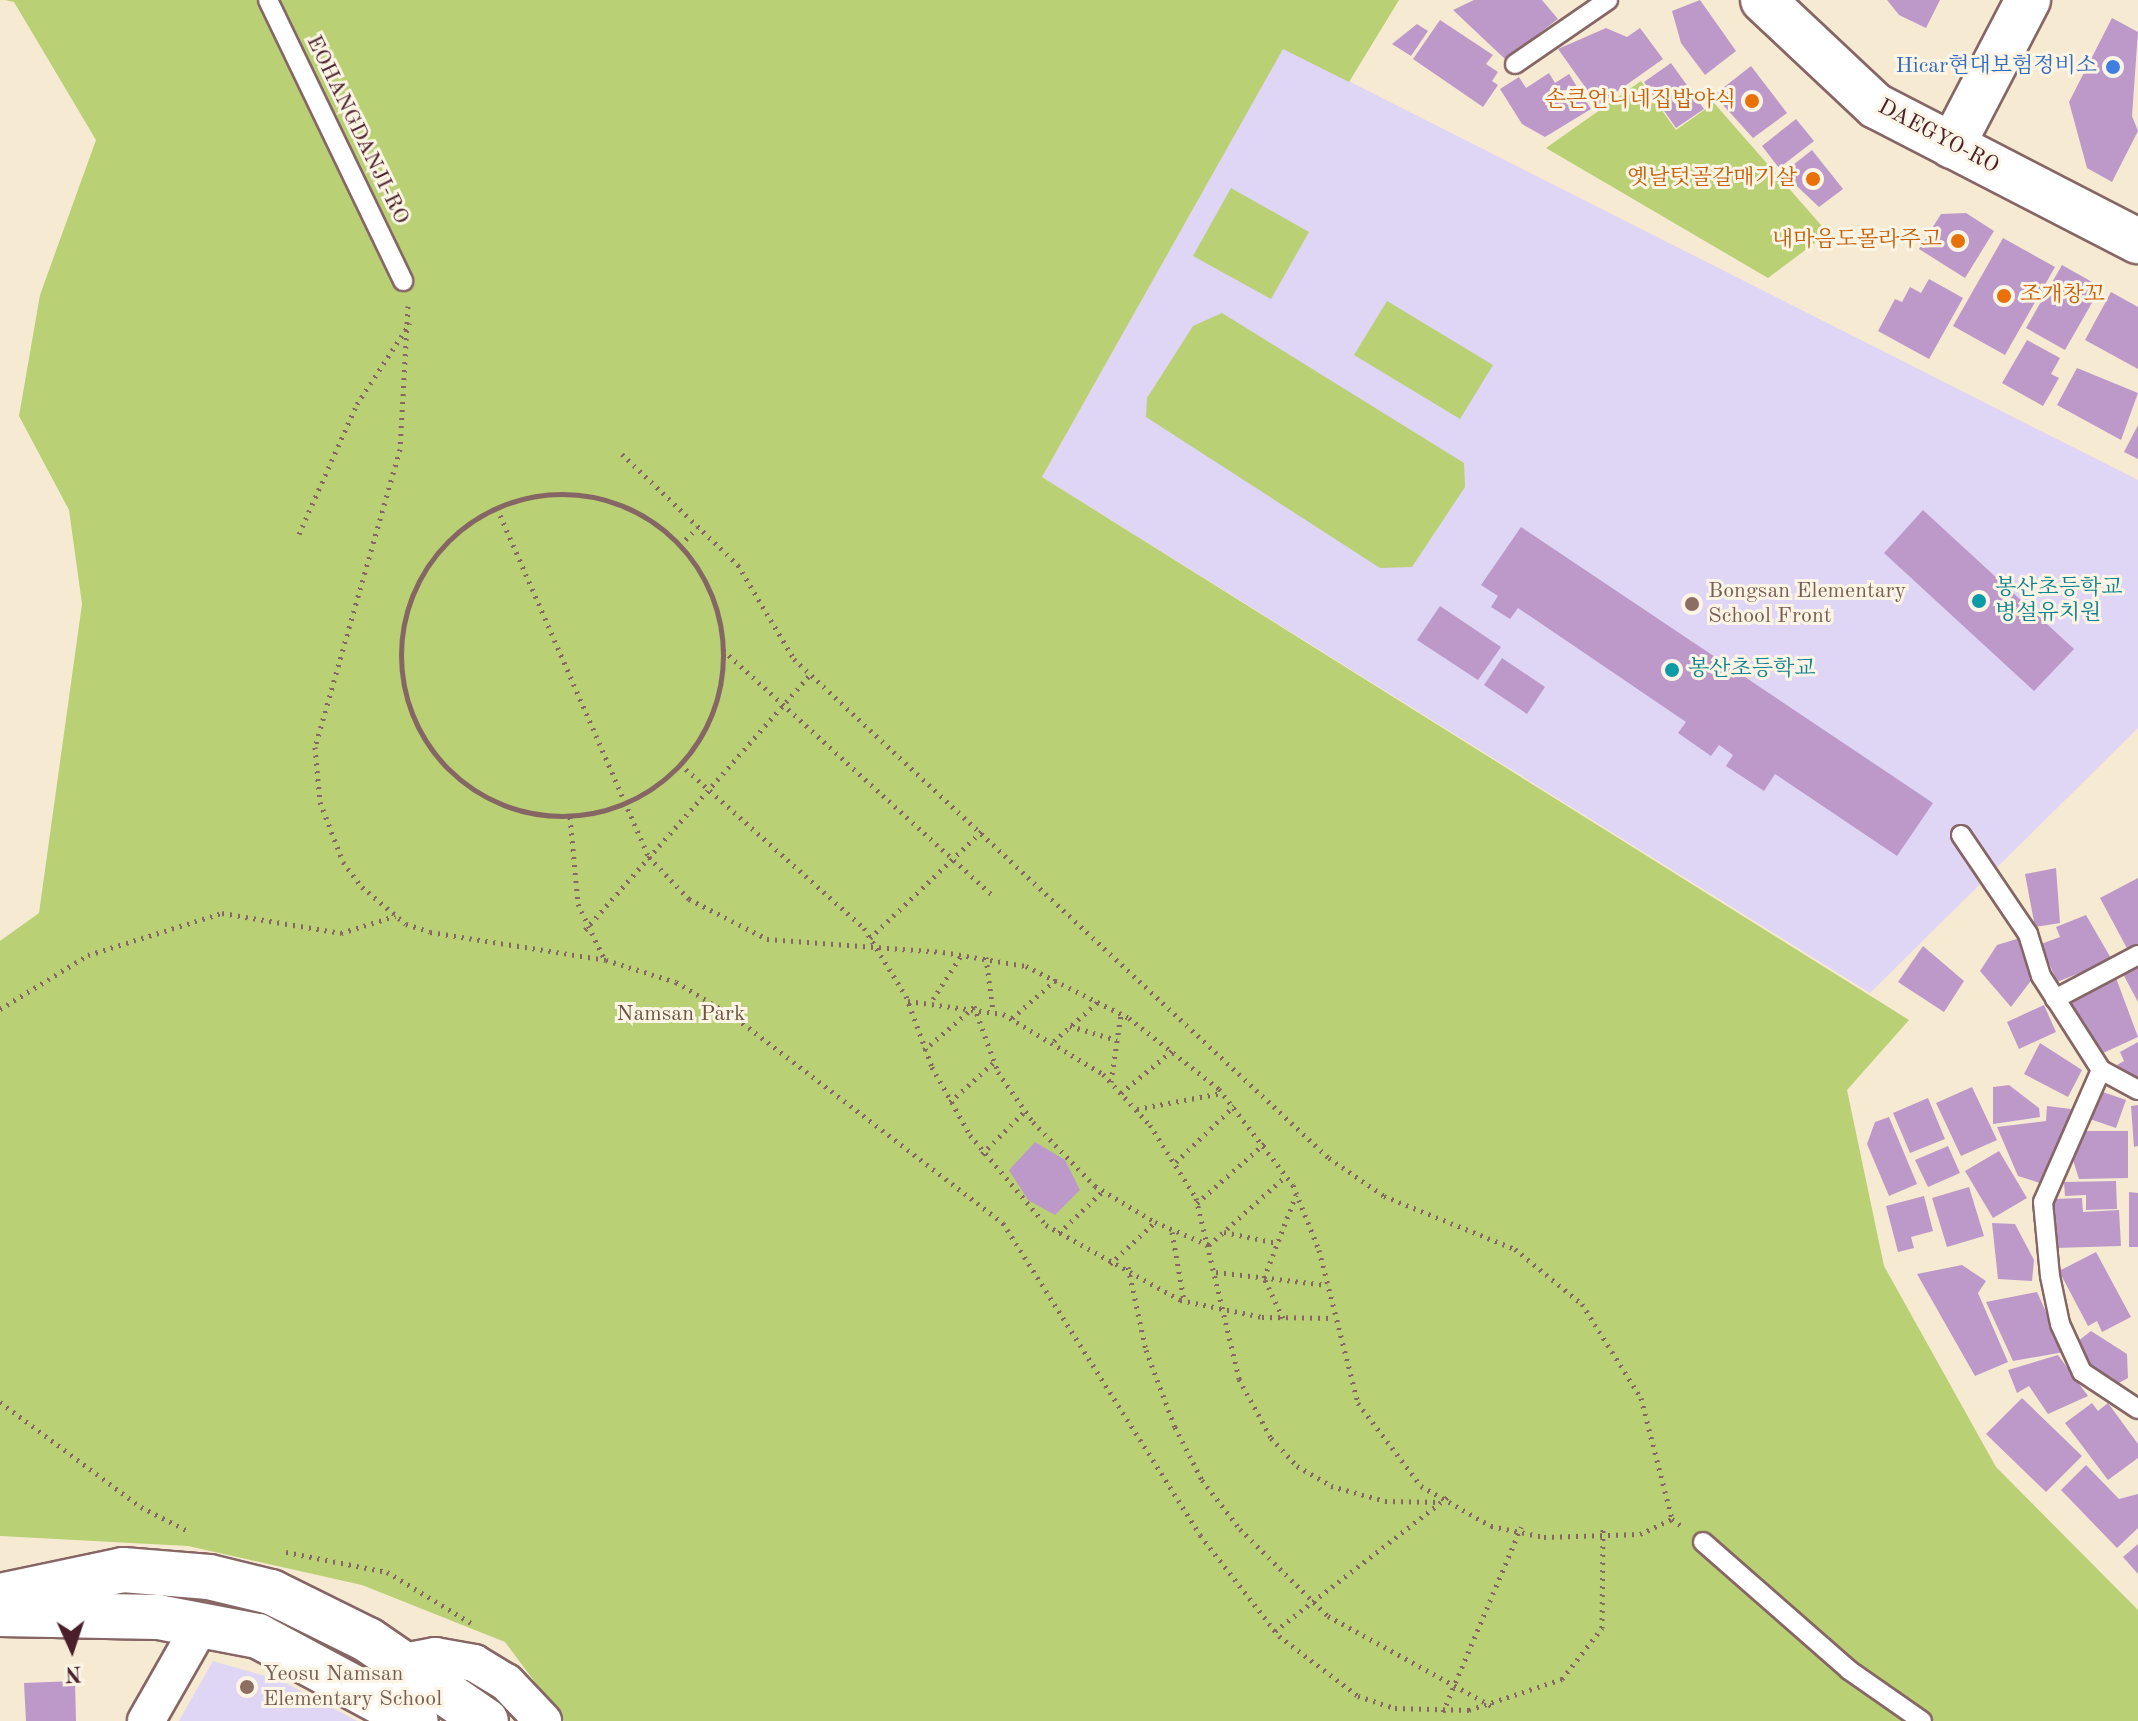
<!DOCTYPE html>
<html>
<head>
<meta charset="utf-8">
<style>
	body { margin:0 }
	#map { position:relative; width:2138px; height:1721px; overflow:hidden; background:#f6ead2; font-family:"Old Standard TT","Noto Serif KR",serif }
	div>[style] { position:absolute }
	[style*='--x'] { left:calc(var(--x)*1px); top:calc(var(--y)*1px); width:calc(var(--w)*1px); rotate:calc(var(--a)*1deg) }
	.built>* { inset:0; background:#dfd5f5 }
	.green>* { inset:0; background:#b9d074 }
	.building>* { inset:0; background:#bd99ca }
	.path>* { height:5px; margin-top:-2.5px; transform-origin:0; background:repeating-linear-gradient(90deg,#866665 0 2px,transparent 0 8px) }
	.path>.ring { margin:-2.5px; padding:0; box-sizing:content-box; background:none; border:5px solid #866665; border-radius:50% }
	.roads { filter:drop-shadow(2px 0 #866665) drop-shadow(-2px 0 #866665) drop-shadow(0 2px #866665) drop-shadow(0 -2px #866665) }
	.service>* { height:18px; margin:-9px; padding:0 9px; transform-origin:9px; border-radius:9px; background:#fff }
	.minor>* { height:36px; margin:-18px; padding:0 18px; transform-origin:18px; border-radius:18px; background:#fff }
	.tertiary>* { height:44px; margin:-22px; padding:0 22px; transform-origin:22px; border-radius:22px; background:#fff }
	.primary>* { height:44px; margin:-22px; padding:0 22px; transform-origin:22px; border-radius:22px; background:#fff }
	.dots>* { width:22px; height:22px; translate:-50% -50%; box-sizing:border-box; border:4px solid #fcf5e5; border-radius:50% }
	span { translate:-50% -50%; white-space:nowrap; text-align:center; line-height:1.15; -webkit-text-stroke:6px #fcf5e5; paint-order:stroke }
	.shop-label { font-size:22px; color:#366cbe }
	.right { translate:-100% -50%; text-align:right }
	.food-label { font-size:22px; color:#c56008 }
	.left { translate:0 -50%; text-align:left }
	.street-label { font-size:22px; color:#4a1f2b }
	.culture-label { font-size:22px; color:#0d838f }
	.education-label { font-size:22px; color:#785e54 }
	.park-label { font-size:22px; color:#6b5441 }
	.north { position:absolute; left:32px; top:1609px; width:80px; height:80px; -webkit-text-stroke:6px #fcf5e5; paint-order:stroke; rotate:177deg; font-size:22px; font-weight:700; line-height:32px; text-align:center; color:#4a1f2b }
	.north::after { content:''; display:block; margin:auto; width:28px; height:36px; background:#4a1f2b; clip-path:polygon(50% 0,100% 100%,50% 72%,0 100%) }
</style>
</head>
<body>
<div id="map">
	<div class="built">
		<i style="clip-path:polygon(1283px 48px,2138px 480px,2138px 728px,1870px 993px,1042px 477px)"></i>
		<i style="clip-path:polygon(213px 1661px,282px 1681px,357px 1721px,179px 1721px)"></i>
	</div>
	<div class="green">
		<i style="clip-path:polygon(5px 0,1399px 0,1349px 82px,1283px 49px,1042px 477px,1909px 1020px,1847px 1090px,1884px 1266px,1996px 1467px,2138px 1610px,2138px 1721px,564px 1721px,505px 1642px,362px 1585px,188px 1546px,0 1536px,0 941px,39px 913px,82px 604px,69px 510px,19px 416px,40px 295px,96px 140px,14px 2px)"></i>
		<i style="clip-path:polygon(1641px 81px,1676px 130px,1714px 103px,1828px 233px,1768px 278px,1546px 148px)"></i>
		<i style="clip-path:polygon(1231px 188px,1309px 232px,1271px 299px,1193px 256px)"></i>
		<i style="clip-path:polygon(1387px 301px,1493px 365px,1460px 419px,1354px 355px)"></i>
		<i style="clip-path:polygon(1222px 313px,1464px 463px,1465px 487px,1412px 567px,1380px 568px,1146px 417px,1147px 398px,1193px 326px)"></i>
	</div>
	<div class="building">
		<i style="clip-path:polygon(1474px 0,1542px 0,1558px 19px,1505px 59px,1453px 10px)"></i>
		<i style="clip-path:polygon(1700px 0,1736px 51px,1705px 75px,1681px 43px,1672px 11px)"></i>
		<i style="clip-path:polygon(1887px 0,1940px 0,1926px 28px,1899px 15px)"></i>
		<i style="clip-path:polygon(2112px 18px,2138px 32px,2132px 116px,2138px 131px,2112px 182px,2087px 168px,2069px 102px)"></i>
		<i style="clip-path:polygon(1440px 20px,1493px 55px,1486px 64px,1498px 72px,1492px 81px,1498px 85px,1483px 107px,1413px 59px)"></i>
		<i style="clip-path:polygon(1417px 24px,1428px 31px,1411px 56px,1392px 44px)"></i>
		<i style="clip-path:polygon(1606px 28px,1627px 37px,1640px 28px,1663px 59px,1598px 105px,1558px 49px)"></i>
		<i style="clip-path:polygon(1671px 63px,1704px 109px,1676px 128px,1644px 82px)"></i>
		<i style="clip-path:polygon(1751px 66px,1787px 113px,1753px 138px,1714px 95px)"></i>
		<i style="clip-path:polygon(1549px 73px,1555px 83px,1569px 74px,1591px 109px,1545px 137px,1522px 124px,1500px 89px,1519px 77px,1526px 88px)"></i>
		<i style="clip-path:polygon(1796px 119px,1814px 141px,1779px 168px,1762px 146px)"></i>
		<i style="clip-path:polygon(1812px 150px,1843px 189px,1819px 207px,1783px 173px)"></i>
		<i style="clip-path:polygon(1966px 213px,1994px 231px,1965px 278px,1919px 249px,1941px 214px)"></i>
		<i style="clip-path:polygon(2003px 238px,2055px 267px,2005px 355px,1953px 326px)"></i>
		<i style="clip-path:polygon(2062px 265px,2101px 287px,2065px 350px,2026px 328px)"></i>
		<i style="clip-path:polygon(1929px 279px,1963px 298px,1929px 359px,1878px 331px,1895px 299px,1902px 302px,1910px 287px,1921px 293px)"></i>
		<i style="clip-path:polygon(2111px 292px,2138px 307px,2138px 369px,2085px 340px)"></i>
		<i style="clip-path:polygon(2027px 340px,2060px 358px,2051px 374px,2059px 378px,2043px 406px,2002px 383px)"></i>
		<i style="clip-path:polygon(2077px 368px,2138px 393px,2121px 440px,2057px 405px)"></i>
		<i style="clip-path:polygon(2138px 425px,2138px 459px,2124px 452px)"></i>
		<i style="clip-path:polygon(1923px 510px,2074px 649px,2034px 691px,1884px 553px)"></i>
		<i style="clip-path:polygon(1521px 527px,1933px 803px,1897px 856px,1775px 774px,1764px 791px,1726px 766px,1733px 755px,1719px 745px,1711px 756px,1678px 733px,1686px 722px,1518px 608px,1510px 619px,1491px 607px,1498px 596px,1481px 585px)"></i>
		<i style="clip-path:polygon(1440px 606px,1501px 647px,1478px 680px,1417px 640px)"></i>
		<i style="clip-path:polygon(1502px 658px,1545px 687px,1527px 714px,1484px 685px)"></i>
		<i style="clip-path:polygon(2056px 868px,2060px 923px,2035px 927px,2025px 874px)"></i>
		<i style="clip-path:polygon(2138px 878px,2138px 947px,2129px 952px,2100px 898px)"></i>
		<i style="clip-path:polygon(2086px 915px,2112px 960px,2057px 982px,2041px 944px,2060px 937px,2056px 927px)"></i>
		<i style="clip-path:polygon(2020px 938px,2033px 978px,2011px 1007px,1980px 971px,1997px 945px)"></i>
		<i style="clip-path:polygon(1923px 946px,1964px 981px,1944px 1012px,1898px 982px)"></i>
		<i style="clip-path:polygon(2138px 966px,2138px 1002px,2123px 974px)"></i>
		<i style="clip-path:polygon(2116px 978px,2138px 1037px,2103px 1053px,2085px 1039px,2067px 1001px)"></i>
		<i style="clip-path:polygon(2044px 1005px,2056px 1032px,2019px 1049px,2007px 1022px)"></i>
		<i style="clip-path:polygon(2138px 1042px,2138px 1086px,2117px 1065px,2124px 1061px,2120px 1052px)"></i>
		<i style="clip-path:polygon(2040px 1043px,2082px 1070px,2068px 1097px,2024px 1074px)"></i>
		<i style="clip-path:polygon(2009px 1085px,2039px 1108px,2040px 1117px,1993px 1124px,1993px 1087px)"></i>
		<i style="clip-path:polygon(1972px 1087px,1997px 1140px,1961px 1156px,1936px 1103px)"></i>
		<i style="clip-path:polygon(2100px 1091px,2126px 1100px,2116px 1128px,2090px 1119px)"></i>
		<i style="clip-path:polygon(1928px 1098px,1945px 1139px,1910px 1153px,1893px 1113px)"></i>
		<i style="clip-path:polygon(2138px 1105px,2138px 1146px,2134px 1147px,2131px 1106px)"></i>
		<i style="clip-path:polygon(2047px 1106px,2071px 1109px,2061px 1154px,2043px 1184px,2018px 1176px,1997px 1127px,2046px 1121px)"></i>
		<i style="clip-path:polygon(1889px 1117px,1917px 1184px,1889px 1196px,1867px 1144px,1875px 1122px)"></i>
		<i style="clip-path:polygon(2081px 1131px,2128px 1131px,2128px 1178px,2079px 1179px,2072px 1157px)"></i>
		<i style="clip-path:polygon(1035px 1142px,1065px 1160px,1080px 1190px,1055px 1215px,1028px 1200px,1009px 1170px)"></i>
		<i style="clip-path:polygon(1948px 1146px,1960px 1173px,1928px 1187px,1915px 1160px)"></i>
		<i style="clip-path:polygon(1999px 1151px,2027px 1198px,1993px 1218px,1965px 1171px)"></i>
		<i style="clip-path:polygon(2116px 1181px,2117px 1209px,2086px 1210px,2086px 1195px,2065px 1196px,2064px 1182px)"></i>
		<i style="clip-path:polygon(1969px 1187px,1984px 1236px,1947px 1247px,1932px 1198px)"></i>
		<i style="clip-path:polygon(2129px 1192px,2138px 1193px,2138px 1247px,2129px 1247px)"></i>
		<i style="clip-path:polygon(1924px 1196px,1933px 1231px,1911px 1237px,1914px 1248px,1898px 1252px,1886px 1206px)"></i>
		<i style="clip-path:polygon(2082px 1198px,2083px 1212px,2119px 1210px,2121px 1246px,2055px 1248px,2053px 1199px)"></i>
		<i style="clip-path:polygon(1992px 1223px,2015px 1224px,2034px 1260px,2032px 1281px,1998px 1279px)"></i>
		<i style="clip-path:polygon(2096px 1252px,2131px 1317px,2102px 1332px,2097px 1321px,2088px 1326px,2059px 1271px)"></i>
		<i style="clip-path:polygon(1962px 1265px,1986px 1281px,1978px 1293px,2008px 1362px,1975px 1376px,1917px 1274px)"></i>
		<i style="clip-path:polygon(2037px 1292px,2064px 1352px,2013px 1361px,1986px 1302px)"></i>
		<i style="clip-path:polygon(2091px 1331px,2127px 1354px,2128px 1378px,2108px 1389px,2073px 1345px)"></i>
		<i style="clip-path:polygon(2058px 1355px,2088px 1396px,2048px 1414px,2029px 1386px,2017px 1393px,2008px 1370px)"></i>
		<i style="clip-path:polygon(2022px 1398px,2082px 1456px,2046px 1492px,1986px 1434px)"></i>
		<i style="clip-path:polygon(2092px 1403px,2098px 1411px,2108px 1403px,2138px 1444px,2138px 1458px,2108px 1480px,2065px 1423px)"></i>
		<i style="clip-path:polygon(2086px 1465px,2119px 1499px,2138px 1494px,2138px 1528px,2117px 1548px,2061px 1490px)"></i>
		<i style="clip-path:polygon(2138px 1544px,2138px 1574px,2123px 1557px)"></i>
		<i style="clip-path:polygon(75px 1681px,76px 1721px,26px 1721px,24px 1683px)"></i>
	</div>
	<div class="path">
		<i style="--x:408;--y:306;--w:143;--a:93.2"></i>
		<i style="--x:400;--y:449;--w:310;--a:105.9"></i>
		<i style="--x:315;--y:747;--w:55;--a:84.8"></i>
		<i style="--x:320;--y:802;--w:64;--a:69"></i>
		<i style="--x:343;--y:862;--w:31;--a:53"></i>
		<i style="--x:362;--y:887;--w:57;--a:40.1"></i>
		<i style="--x:406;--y:924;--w:25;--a:18"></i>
		<i style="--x:430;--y:932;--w:178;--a:9"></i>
		<i style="--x:606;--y:960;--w:73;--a:17.4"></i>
		<i style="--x:676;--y:982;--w:70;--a:31"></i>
		<i style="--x:736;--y:1018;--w:337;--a:37.5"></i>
		<i style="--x:1003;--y:1223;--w:369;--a:57.7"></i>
		<i style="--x:1200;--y:1535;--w:128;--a:52"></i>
		<i style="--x:1279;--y:1636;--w:99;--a:37.2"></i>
		<i style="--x:1358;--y:1696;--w:39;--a:18"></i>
		<i style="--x:1395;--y:1708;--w:74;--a:1.5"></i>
		<i style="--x:1469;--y:1710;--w:98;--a:-18.4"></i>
		<i style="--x:1562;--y:1679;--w:65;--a:-51.9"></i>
		<i style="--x:1602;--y:1628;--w:99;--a:-89.4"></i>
		<i style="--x:622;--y:454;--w:161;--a:43.7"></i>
		<i style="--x:738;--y:565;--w:109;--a:59.2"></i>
		<i style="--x:794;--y:659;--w:732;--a:43.01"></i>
		<i style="--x:1329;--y:1158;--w:67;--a:34.6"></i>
		<i style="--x:1384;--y:1196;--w:141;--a:22"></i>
		<i style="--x:1515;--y:1249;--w:87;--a:39.4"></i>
		<i style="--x:1582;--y:1304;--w:111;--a:57.9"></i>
		<i style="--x:1641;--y:1398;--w:125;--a:75.6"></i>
		<i style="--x:1672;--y:1519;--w:14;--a:36"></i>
		<i class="ring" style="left:401px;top:494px;width:317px;height:317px"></i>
		<i style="--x:497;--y:508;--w:381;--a:66.5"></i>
		<i style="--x:649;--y:857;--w:58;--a:46.4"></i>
		<i style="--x:689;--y:899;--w:88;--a:27.1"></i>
		<i style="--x:767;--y:939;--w:176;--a:4.2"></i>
		<i style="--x:943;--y:952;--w:84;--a:9.6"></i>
		<i style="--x:1026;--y:966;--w:115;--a:26.8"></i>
		<i style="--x:1129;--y:1018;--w:115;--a:38.3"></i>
		<i style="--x:1219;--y:1089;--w:121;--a:52.4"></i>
		<i style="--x:1293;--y:1185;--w:70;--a:68.2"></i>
		<i style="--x:1319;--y:1250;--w:158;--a:75.7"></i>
		<i style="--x:1358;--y:1403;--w:104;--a:52.8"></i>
		<i style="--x:1421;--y:1486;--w:81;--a:29.7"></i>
		<i style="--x:1491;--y:1526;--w:54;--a:11.7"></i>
		<i style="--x:1544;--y:1537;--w:96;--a:-1.8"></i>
		<i style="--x:1640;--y:1534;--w:35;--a:-25"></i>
		<i style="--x:299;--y:534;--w:142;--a:-66"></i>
		<i style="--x:357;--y:404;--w:97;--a:-56.8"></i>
		<i style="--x:680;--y:545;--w:25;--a:-45"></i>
		<i style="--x:723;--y:650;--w:367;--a:42.3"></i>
		<i style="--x:680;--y:764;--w:246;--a:41.7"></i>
		<i style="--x:864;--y:928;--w:80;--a:58.3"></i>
		<i style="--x:906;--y:996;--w:76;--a:69.9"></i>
		<i style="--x:932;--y:1067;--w:78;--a:60.8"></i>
		<i style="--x:970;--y:1135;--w:118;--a:49.8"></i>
		<i style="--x:1046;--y:1225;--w:154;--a:29.2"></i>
		<i style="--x:1180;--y:1300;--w:84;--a:11.7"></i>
		<i style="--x:1262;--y:1317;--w:72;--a:0.8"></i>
		<i style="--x:570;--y:817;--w:87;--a:84.7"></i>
		<i style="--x:578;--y:904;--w:62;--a:64.3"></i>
		<i style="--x:585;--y:930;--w:341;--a:-48.6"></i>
		<i style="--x:870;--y:938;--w:155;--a:-43.7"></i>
		<i style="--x:986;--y:957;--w:54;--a:82.6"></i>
		<i style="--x:933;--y:999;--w:54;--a:-57.2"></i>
		<i style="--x:908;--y:1001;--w:96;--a:7.8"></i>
		<i style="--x:1003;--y:1014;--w:117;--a:31"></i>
		<i style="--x:1103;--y:1074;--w:69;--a:47.3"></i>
		<i style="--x:1150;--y:1125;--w:86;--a:57.8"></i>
		<i style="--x:1196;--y:1198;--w:186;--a:76.6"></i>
		<i style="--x:1239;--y:1379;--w:67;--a:61.5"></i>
		<i style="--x:1271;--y:1438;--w:38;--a:47"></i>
		<i style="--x:1297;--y:1466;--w:39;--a:30"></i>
		<i style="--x:1331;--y:1486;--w:56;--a:15.5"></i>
		<i style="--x:1385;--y:1501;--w:55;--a:1"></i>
		<i style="--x:974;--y:1006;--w:70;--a:70"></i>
		<i style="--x:998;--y:1072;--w:61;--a:55"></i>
		<i style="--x:1033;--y:1122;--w:89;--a:45.9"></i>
		<i style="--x:1095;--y:1186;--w:70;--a:31"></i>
		<i style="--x:1155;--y:1222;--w:59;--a:23.1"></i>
		<i style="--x:1209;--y:1245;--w:103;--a:-41.9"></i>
		<i style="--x:0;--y:1009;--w:103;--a:-31.5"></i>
		<i style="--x:88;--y:955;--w:140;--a:-17.4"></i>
		<i style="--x:222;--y:913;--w:121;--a:9.5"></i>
		<i style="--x:341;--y:933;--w:57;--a:-17.5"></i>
		<i style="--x:1012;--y:1018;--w:60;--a:-40.9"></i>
		<i style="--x:1070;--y:1026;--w:49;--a:16.6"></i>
		<i style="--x:1054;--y:1041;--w:60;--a:-41.6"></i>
		<i style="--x:924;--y:1050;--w:66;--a:-40.7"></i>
		<i style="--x:1111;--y:1082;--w:69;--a:-81.6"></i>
		<i style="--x:1121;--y:1093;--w:67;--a:-39.6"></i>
		<i style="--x:950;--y:1102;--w:58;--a:-42.2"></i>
		<i style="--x:1137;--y:1109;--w:86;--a:-10.7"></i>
		<i style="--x:982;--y:1154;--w:61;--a:-45"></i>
		<i style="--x:1176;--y:1162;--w:81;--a:-44"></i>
		<i style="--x:1197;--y:1203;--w:91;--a:-41.4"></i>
		<i style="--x:1172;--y:1232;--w:70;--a:80.1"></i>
		<i style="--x:1224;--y:1232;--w:54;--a:11.7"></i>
		<i style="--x:1059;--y:1233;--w:61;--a:-43.7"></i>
		<i style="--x:1110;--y:1264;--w:62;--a:-43"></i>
		<i style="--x:1128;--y:1267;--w:85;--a:77.8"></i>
		<i style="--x:1146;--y:1350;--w:82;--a:69.4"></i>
		<i style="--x:1175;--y:1427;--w:59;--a:63"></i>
		<i style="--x:1202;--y:1480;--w:62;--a:52.2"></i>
		<i style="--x:1240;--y:1529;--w:124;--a:44.7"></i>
		<i style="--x:1328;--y:1616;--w:187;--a:28.8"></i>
		<i style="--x:1216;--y:1272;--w:112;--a:6.7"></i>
		<i style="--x:1283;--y:1318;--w:44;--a:-115.4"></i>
		<i style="--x:1264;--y:1278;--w:89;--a:-68.9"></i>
		<i style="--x:0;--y:1402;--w:176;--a:36.7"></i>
		<i style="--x:141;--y:1507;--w:55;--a:27"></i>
		<i style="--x:286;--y:1552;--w:103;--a:11.2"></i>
		<i style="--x:387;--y:1572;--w:98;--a:31.3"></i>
		<i style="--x:1275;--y:1631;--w:219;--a:-37.8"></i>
		<i style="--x:1443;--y:1712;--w:201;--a:-67.1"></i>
	</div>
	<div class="roads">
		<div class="service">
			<i style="--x:268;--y:0;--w:312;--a:64.3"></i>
			<i style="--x:1515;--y:64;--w:113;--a:-34.5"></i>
			<i style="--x:1961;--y:835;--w:120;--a:55.9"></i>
			<i style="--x:2028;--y:934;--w:44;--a:72.8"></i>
			<i style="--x:2041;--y:976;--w:112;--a:57.4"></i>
			<i style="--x:2101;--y:1070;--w:144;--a:113.7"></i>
			<i style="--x:2043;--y:1202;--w:74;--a:84.6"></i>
			<i style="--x:2050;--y:1276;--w:49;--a:78.2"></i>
			<i style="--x:2060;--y:1324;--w:53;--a:65.4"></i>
			<i style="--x:2082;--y:1372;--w:67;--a:33.5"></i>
			<i style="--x:2055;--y:999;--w:94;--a:-27.9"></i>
			<i style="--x:2101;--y:1070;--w:42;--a:28.4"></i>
			<i style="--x:1703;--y:1542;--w:194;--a:41.2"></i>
			<i style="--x:1849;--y:1670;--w:89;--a:34.9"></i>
		</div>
		<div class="minor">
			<i style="--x:404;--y:1662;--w:32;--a:-11"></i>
			<i style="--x:435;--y:1656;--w:40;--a:10"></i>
			<i style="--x:474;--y:1663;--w:37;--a:31"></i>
			<i style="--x:506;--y:1682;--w:54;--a:46.5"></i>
			<i style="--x:146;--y:1721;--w:113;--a:-60.3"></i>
		</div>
		<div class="tertiary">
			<i style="--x:1952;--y:146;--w:165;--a:-62.5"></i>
			<i style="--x:0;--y:1596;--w:126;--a:-11.9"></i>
			<i style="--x:123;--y:1570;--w:86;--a:4.7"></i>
			<i style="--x:209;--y:1577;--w:64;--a:13.6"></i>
			<i style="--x:271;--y:1592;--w:108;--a:26.3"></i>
			<i style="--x:368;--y:1640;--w:143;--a:34.5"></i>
			<i style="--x:0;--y:1614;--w:158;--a:1.1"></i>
			<i style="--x:158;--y:1617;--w:102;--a:10.8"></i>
			<i style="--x:258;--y:1636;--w:179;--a:28.3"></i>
		</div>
		<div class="primary">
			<i style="--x:1763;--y:0;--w:155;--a:43.2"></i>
			<i style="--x:1876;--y:106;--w:295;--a:27.3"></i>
		</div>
	</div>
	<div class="dots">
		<i style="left:2113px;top:67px;background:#3f7fe0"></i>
		<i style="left:1752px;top:101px;background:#e8710a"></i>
		<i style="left:1813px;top:179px;background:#e8710a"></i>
		<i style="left:1958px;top:241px;background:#e8710a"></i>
		<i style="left:2004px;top:296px;background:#e8710a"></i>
		<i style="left:1979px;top:601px;background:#0f9aa8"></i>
		<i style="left:1692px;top:604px;background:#8d6e63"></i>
		<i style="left:1672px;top:670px;background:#0f9aa8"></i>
		<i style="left:247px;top:1687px;background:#8d6e63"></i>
	</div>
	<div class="shop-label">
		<span class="right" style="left:2097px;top:67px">Hicar현대보험정비소</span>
	</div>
	<div class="food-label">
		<span class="right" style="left:1736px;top:101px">손큰언니네집밥야식</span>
		<span class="right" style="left:1797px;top:179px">옛날텃골갈매기살</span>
		<span class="right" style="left:1942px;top:241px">내마음도몰라주고</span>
		<span class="left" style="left:2020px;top:296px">조개창꼬</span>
	</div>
	<div class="street-label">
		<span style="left:357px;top:130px;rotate:64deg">EOHANGDANJI-RO</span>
		<span style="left:1938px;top:137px;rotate:28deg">DAEGYO-RO</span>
	</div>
	<div class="culture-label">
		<span class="left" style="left:1995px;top:601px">봉산초등학교<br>병설유치원</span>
		<span class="left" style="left:1688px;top:670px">봉산초등학교</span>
	</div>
	<div class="education-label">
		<span class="left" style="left:1708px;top:604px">Bongsan Elementary<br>School Front</span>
		<span class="left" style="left:263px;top:1687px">Yeosu Namsan<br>Elementary School</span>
	</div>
	<div class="park-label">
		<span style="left:681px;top:1015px">Namsan Park</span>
	</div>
	<div class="north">N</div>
</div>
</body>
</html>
